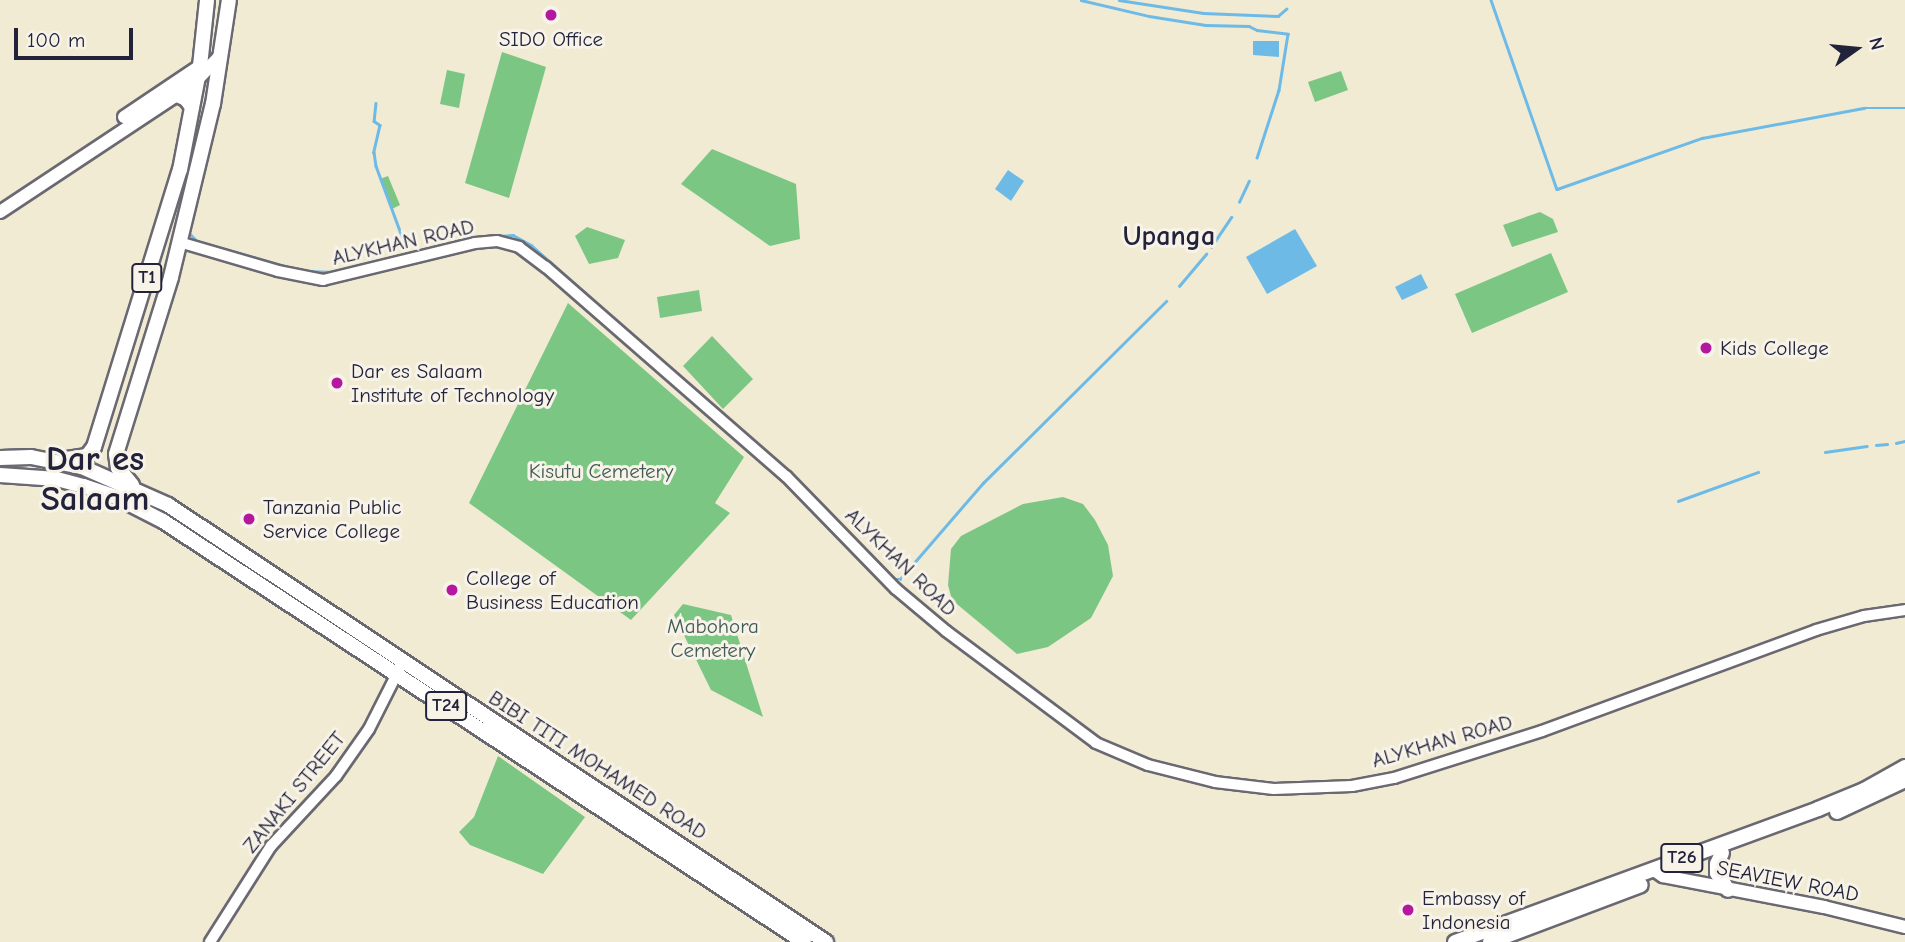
<!DOCTYPE html>
<html>
<head>
<meta charset="utf-8">
<style>
	body { margin:0 }
	#map { position:relative; width:1905px; height:942px; overflow:hidden; background:#f1ebd4; font-family:"Comic Neue",sans-serif }
	div>[style] { position:absolute }
	[style*='--x'] { left:calc(var(--x)*1px); top:calc(var(--y)*1px); width:calc(var(--w)*1px); rotate:calc(var(--a)*1deg) }
	.green>* { inset:0; background:#7cc684 }
	.water>* { inset:0; background:#6ebae7 }
	.stream>* { height:2.5px; margin:-1.25px; padding:0 1.25px; transform-origin:1.25px; border-radius:1.25px; background:#6ebae7 }
	.roads { filter:drop-shadow(2px 0 #6a6871) drop-shadow(-2px 0 #6a6871) drop-shadow(0 2px #6a6871) drop-shadow(0 -2px #6a6871) }
	.tertiary>* { height:10px; margin:-5px; padding:0 5px; transform-origin:5px; border-radius:5px; background:#fff }
	.secondary>* { height:12px; margin:-6px; padding:0 6px; transform-origin:6px; border-radius:6px; background:#fff }
	.trunk>* { height:14px; margin:-7px; padding:0 7px; transform-origin:7px; border-radius:7px; background:#fff }
	.dots>* { width:19px; height:19px; translate:-50% -50%; box-sizing:border-box; border:4px solid #f7f3e8; border-radius:50% }
	span { translate:-50% -50%; white-space:nowrap; text-align:center; line-height:1.15; -webkit-text-stroke:6px #f7f3e8; paint-order:stroke }
	.shield-label span { padding:2px 5px; background:#f7f3e8; border:2px solid; border-radius:5px; -webkit-text-stroke-width:0 }
	.shield-label { font-size:19px; color:#22223b; font-weight:700 }
	.poi-label { font-size:21px; color:#22223b }
	.left { translate:0 -50%; text-align:left }
	.street-label { font-size:21px; color:#22223b }
	.park-label { font-size:21px; color:#425b55 }
	.district-label { font-size:28px; color:#22223b; font-weight:700 }
	.town-label { font-size:35px; color:#22223b; font-weight:700 }
	.north { position:absolute; left:1821px; top:14px; width:70px; height:70px; -webkit-text-stroke:5px #f7f3e8; paint-order:stroke; rotate:75deg; font-size:19px; font-weight:700; line-height:28px; text-align:center; color:#22223b }
	.north::after { content:''; display:block; margin:auto; width:24px; height:32px; background:#22223b; clip-path:polygon(50% 0,100% 100%,50% 72%,0 100%) }
	.scale { position:absolute; left:14px; top:28px; width:119px; height:32px; box-sizing:border-box; border:4px solid #22223b; border-top:0; padding-left:9px; font-size:21px; line-height:24px; white-space:nowrap; color:#22223b; -webkit-text-stroke:5px #f7f3e8; paint-order:stroke }
</style>
</head>
<body>
<div id="map">
	<div class="green">
		<i style="clip-path:polygon(502px 52px,546px 67px,509px 198px,465px 183px)"></i>
		<i style="clip-path:polygon(447px 70px,465px 74px,459px 108px,440px 104px)"></i>
		<i style="clip-path:polygon(1341px 71px,1348px 90px,1315px 102px,1308px 82px)"></i>
		<i style="clip-path:polygon(712px 149px,796px 184px,800px 239px,770px 246px,681px 184px)"></i>
		<i style="clip-path:polygon(388px 176px,400px 205px,392px 209px,380px 179px)"></i>
		<i style="clip-path:polygon(1540px 212px,1553px 219px,1558px 232px,1512px 247px,1503px 225px)"></i>
		<i style="clip-path:polygon(587px 227px,625px 240px,618px 258px,589px 264px,575px 236px)"></i>
		<i style="clip-path:polygon(1551px 253px,1568px 292px,1472px 333px,1455px 294px)"></i>
		<i style="clip-path:polygon(699px 290px,702px 311px,660px 318px,657px 297px)"></i>
		<i style="clip-path:polygon(568px 303px,744px 457px,715px 503px,730px 513px,631px 620px,469px 503px)"></i>
		<i style="clip-path:polygon(712px 336px,753px 379px,723px 409px,683px 366px)"></i>
		<i style="clip-path:polygon(1063px 497px,1083px 504px,1095px 520px,1108px 545px,1113px 576px,1091px 618px,1048px 647px,1017px 654px,952px 600px,948px 585px,951px 549px,961px 536px,1023px 504px)"></i>
		<i style="clip-path:polygon(683px 604px,731px 615px,763px 717px,711px 690px,674px 615px)"></i>
		<i style="clip-path:polygon(498px 756px,585px 817px,543px 874px,470px 845px,459px 832px,474px 817px)"></i>
	</div>
	<div class="water">
		<i style="clip-path:polygon(1253px 41px,1279px 41px,1279px 57px,1253px 55px)"></i>
		<i style="clip-path:polygon(1008px 170px,1024px 181px,1011px 201px,995px 189px)"></i>
		<i style="clip-path:polygon(1295px 229px,1317px 266px,1267px 294px,1246px 257px)"></i>
		<i style="clip-path:polygon(1421px 274px,1428px 288px,1402px 300px,1395px 287px)"></i>
	</div>
	<div class="stream">
		<i style="--x:1081;--y:0;--w:70;--a:13.2"></i>
		<i style="--x:1149;--y:16;--w:57;--a:9.1"></i>
		<i style="--x:1205;--y:25;--w:44;--a:1.3"></i>
		<i style="--x:1249;--y:26;--w:9;--a:27"></i>
		<i style="--x:1257;--y:30;--w:31;--a:7"></i>
		<i style="--x:1288;--y:34;--w:57;--a:99.1"></i>
		<i style="--x:1279;--y:90;--w:71;--a:107.9"></i>
		<i style="--x:1119;--y:0;--w:85;--a:8.8"></i>
		<i style="--x:1203;--y:13;--w:75;--a:2.3"></i>
		<i style="--x:1278;--y:16;--w:11;--a:-41"></i>
		<i style="--x:1491;--y:0;--w:200;--a:70.8"></i>
		<i style="--x:1557;--y:189;--w:154;--a:-19.4"></i>
		<i style="--x:1702;--y:138;--w:165;--a:-10.5"></i>
		<i style="--x:1864;--y:108;--w:41;--a:0"></i>
		<i style="--x:376;--y:103;--w:18;--a:96"></i>
		<i style="--x:374;--y:121;--w:7;--a:34"></i>
		<i style="--x:380;--y:125;--w:28;--a:103"></i>
		<i style="--x:374;--y:152;--w:14;--a:82"></i>
		<i style="--x:376;--y:166;--w:86;--a:69.7"></i>
		<i style="--x:1239;--y:202;--w:23;--a:-65"></i>
		<i style="--x:188;--y:232;--w:13;--a:45"></i>
		<i style="--x:197;--y:241;--w:106;--a:15.9"></i>
		<i style="--x:498;--y:236;--w:15;--a:-4"></i>
		<i style="--x:513;--y:235;--w:21;--a:29"></i>
		<i style="--x:531;--y:245;--w:304;--a:41.4"></i>
		<i style="--x:1211;--y:247;--w:36;--a:-56"></i>
		<i style="--x:306;--y:271;--w:28;--a:2"></i>
		<i style="--x:1179;--y:286;--w:42;--a:-49.8"></i>
		<i style="--x:1896;--y:443;--w:9;--a:-13"></i>
		<i style="--x:1876;--y:445;--w:11;--a:-5"></i>
		<i style="--x:1825;--y:452;--w:42;--a:-8.1"></i>
		<i style="--x:800;--y:484;--w:101;--a:45.4"></i>
		<i style="--x:1678;--y:501;--w:85;--a:-19.9"></i>
		<i style="--x:892;--y:579;--w:8;--a:0"></i>
		<i style="--x:900;--y:579;--w:127;--a:-49.2"></i>
		<i style="--x:983;--y:483;--w:258;--a:-44.8"></i>
	</div>
	<div class="roads">
		<div class="tertiary">
			<i style="--x:179;--y:242;--w:103;--a:16.3"></i>
			<i style="--x:278;--y:271;--w:46;--a:11.3"></i>
			<i style="--x:323;--y:280;--w:156;--a:-13.7"></i>
			<i style="--x:475;--y:243;--w:22;--a:-5"></i>
			<i style="--x:497;--y:241;--w:23;--a:15"></i>
			<i style="--x:519;--y:247;--w:34;--a:37"></i>
			<i style="--x:546;--y:267;--w:318;--a:41.1"></i>
			<i style="--x:786;--y:476;--w:158;--a:45.8"></i>
			<i style="--x:896;--y:589;--w:65;--a:40"></i>
			<i style="--x:946;--y:631;--w:187;--a:36.7"></i>
			<i style="--x:1096;--y:743;--w:56;--a:22.9"></i>
			<i style="--x:1148;--y:765;--w:69;--a:14.2"></i>
			<i style="--x:1215;--y:782;--w:59;--a:6.8"></i>
			<i style="--x:1274;--y:789;--w:78;--a:-2.2"></i>
			<i style="--x:1352;--y:786;--w:43;--a:-10.8"></i>
			<i style="--x:1394;--y:778;--w:155;--a:-17.6"></i>
			<i style="--x:1542;--y:731;--w:292;--a:-20.2"></i>
			<i style="--x:1816;--y:630;--w:50;--a:-16.3"></i>
			<i style="--x:1864;--y:616;--w:41;--a:-8.3"></i>
			<i style="--x:210;--y:942;--w:114;--a:-57.6"></i>
			<i style="--x:271;--y:846;--w:96;--a:-47.1"></i>
			<i style="--x:336;--y:776;--w:57;--a:-54.9"></i>
			<i style="--x:369;--y:729;--w:68;--a:-63.1"></i>
		</div>
		<div class="secondary">
			<i style="--x:124;--y:117;--w:92;--a:-33.9"></i>
			<i style="--x:0;--y:212;--w:230;--a:-33.5"></i>
			<i style="--x:192;--y:85;--w:39;--a:-46"></i>
			<i style="--x:1654;--y:870;--w:11;--a:34"></i>
			<i style="--x:1663;--y:876;--w:164;--a:10.9"></i>
			<i style="--x:1824;--y:907;--w:83;--a:13.9"></i>
		</div>
		<div class="trunk">
			<i style="--x:175;--y:94;--w:12;--a:24"></i>
			<i style="--x:186;--y:99;--w:10;--a:53"></i>
			<i style="--x:0;--y:458;--w:31;--a:-2"></i>
			<i style="--x:31;--y:457;--w:52;--a:11.1"></i>
			<i style="--x:82;--y:467;--w:94;--a:23.8"></i>
			<i style="--x:168;--y:505;--w:790;--a:33.59"></i>
			<i style="--x:67;--y:459;--w:20;--a:-9"></i>
			<i style="--x:87;--y:456;--w:11;--a:-52"></i>
			<i style="--x:94;--y:447;--w:290;--a:-72.8"></i>
			<i style="--x:180;--y:170;--w:106;--a:-79.1"></i>
			<i style="--x:200;--y:66;--w:66;--a:-83.9"></i>
			<i style="--x:0;--y:475;--w:57;--a:4"></i>
			<i style="--x:57;--y:479;--w:28;--a:15"></i>
			<i style="--x:84;--y:486;--w:36;--a:19"></i>
			<i style="--x:118;--y:498;--w:51;--a:27.1"></i>
			<i style="--x:163;--y:521;--w:767;--a:33.3"></i>
			<i style="--x:132;--y:485;--w:22;--a:-129"></i>
			<i style="--x:118;--y:468;--w:14;--a:-98"></i>
			<i style="--x:116;--y:454;--w:185;--a:-72.7"></i>
			<i style="--x:171;--y:277;--w:178;--a:-76.4"></i>
			<i style="--x:213;--y:104;--w:105;--a:-81.3"></i>
			<i style="--x:1837;--y:812;--w:75;--a:-25.2"></i>
			<i style="--x:1722;--y:853;--w:12;--a:114"></i>
			<i style="--x:1717;--y:864;--w:9;--a:90"></i>
			<i style="--x:1717;--y:873;--w:20;--a:57"></i>
			<i style="--x:1455;--y:942;--w:387;--a:-20.1"></i>
			<i style="--x:1818;--y:809;--w:50;--a:-22.4"></i>
			<i style="--x:1864;--y:790;--w:47;--a:-29.3"></i>
			<i style="--x:1490;--y:942;--w:161;--a:-20.7"></i>
		</div>
	</div>
	<div class="dots">
		<i style="left:551px;top:15px;background:#b5179e"></i>
		<i style="left:1706px;top:348px;background:#b5179e"></i>
		<i style="left:337px;top:383px;background:#b5179e"></i>
		<i style="left:249px;top:519px;background:#b5179e"></i>
		<i style="left:452px;top:590px;background:#b5179e"></i>
		<i style="left:1408px;top:910px;background:#b5179e"></i>
	</div>
	<div class="shield-label">
		<span style="left:147px;top:278px">T1</span>
		<span style="left:446px;top:706px">T24</span>
		<span style="left:1682px;top:858px">T26</span>
	</div>
	<div class="poi-label">
		<span style="left:551px;top:39px">SIDO Office</span>
		<span class="left" style="left:1720px;top:348px">Kids College</span>
		<span class="left" style="left:351px;top:383px">Dar es Salaam<br>Institute of Technology</span>
		<span class="left" style="left:263px;top:519px">Tanzania Public<br>Service College</span>
		<span class="left" style="left:466px;top:590px">College of<br>Business Education</span>
		<span class="left" style="left:1422px;top:910px">Embassy of<br>Indonesia</span>
	</div>
	<div class="street-label">
		<span style="left:403px;top:242px;rotate:-13deg">ALYKHAN ROAD</span>
		<span style="left:901px;top:562px;rotate:44deg">ALYKHAN ROAD</span>
		<span style="left:1442px;top:741px;rotate:-16deg">ALYKHAN ROAD</span>
		<span style="left:598px;top:765px;rotate:33deg">BIBI TITI MOHAMED ROAD</span>
		<span style="left:294px;top:792px;rotate:-51deg">ZANAKI STREET</span>
		<span style="left:1788px;top:881px;rotate:11deg">SEAVIEW ROAD</span>
	</div>
	<div class="park-label">
		<span style="left:601px;top:471px">Kisutu Cemetery</span>
		<span style="left:713px;top:638px">Mabohora<br>Cemetery</span>
	</div>
	<div class="district-label">
		<span style="left:1169px;top:236px">Upanga</span>
	</div>
	<div class="town-label">
		<span style="left:95px;top:479px">Dar es<br>Salaam</span>
	</div>
	<div class="north">N</div>
	<div class="scale">100 m</div>
</div>
</body>
</html>
